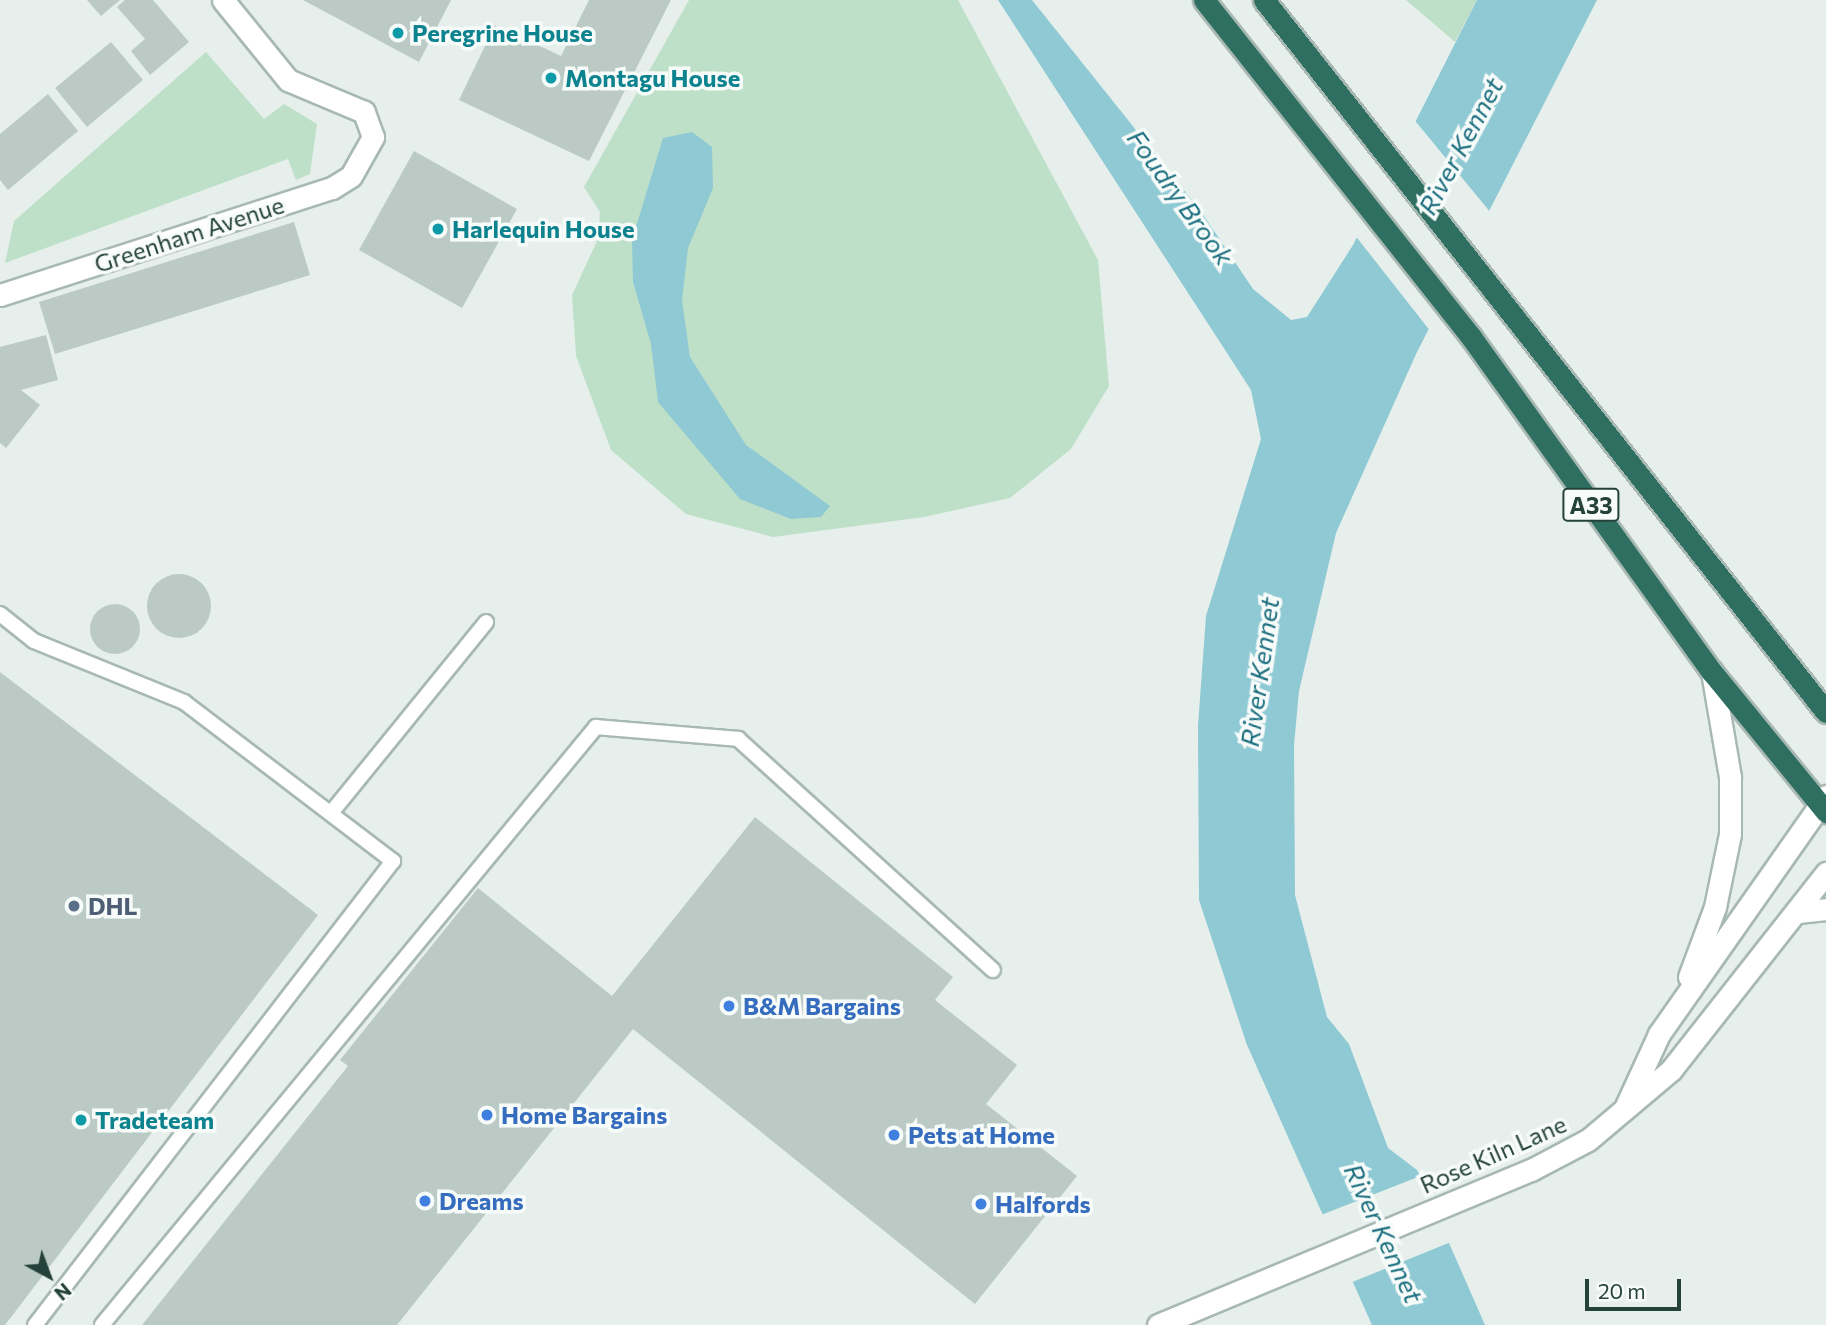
<!DOCTYPE html>
<html>
<head>
<meta charset="utf-8">
<style>
	body { margin:0 }
	#map { position:relative; width:1826px; height:1325px; overflow:hidden; background:#e6efeb; font-family:Commissioner,sans-serif }
	div>[style] { position:absolute }
	[style*='--x'] { left:calc(var(--x)*1px); top:calc(var(--y)*1px); width:calc(var(--w)*1px); rotate:calc(var(--a)*1deg) }
	.green>* { inset:0; background:#bfe0c8 }
	.water>* { inset:0; background:#8ec9d4 }
	.pier>* { inset:0; background:#e6efeb }
	.building>* { inset:0; background:#bbcac4 }
	.round { border-radius:50% }
	.roads { filter:drop-shadow(2px 0 #a8b8b2) drop-shadow(-2px 0 #a8b8b2) drop-shadow(0 2px #a8b8b2) drop-shadow(0 -2px #a8b8b2) }
	.lane>* { height:14px; margin:-7px; padding:0 7px; transform-origin:7px; border-radius:7px; background:#fff }
	.street>* { height:21px; margin:-10.5px; padding:0 10.5px; transform-origin:10.5px; border-radius:10.5px; background:#fff }
	.secondary>* { height:21px; margin:-10.5px; padding:0 10.5px; transform-origin:10.5px; border-radius:10.5px; background:#fff }
	.highway>* { height:21px; margin:-10.5px; padding:0 10.5px; transform-origin:10.5px; border-radius:10.5px; background:#2f6f62 }
	.dots>* { width:19px; height:19px; translate:-50% -50%; box-sizing:border-box; border:4px solid #f7fbf9; border-radius:50% }
	span { translate:-50% -50%; white-space:nowrap; text-align:center; line-height:1.15; -webkit-text-stroke:7px #f7fbf9; paint-order:stroke }
	.shield-label span { padding:2px 5px; background:#f7fbf9; border:2px solid; border-radius:5px; -webkit-text-stroke-width:0 }
	.shield-label { font-size:23px; color:#24423a; font-weight:700 }
	.culture-label { font-size:24px; color:#0d838f; font-weight:700 }
	.left { translate:0 -50%; text-align:left }
	.street-label { font-size:24px; color:#24423a }
	.service-label { font-size:24px; color:#4e5e75; font-weight:700 }
	.shop-label { font-size:24px; color:#366cbe; font-weight:700 }
	.water-label { font-size:26px; color:#1c6f80; font-style:italic }
	.north { position:absolute; left:14px; top:1241px; width:70px; height:70px; -webkit-text-stroke:5px #f7fbf9; paint-order:stroke; rotate:139deg; font-size:19px; font-weight:700; line-height:28px; text-align:center; color:#24423a }
	.north::after { content:''; display:block; margin:auto; width:24px; height:32px; background:#24423a; clip-path:polygon(50% 0,100% 100%,50% 72%,0 100%) }
	.scale { position:absolute; left:1585px; top:1279px; width:96px; height:32px; box-sizing:border-box; border:4px solid #24423a; border-top:0; padding-left:9px; font-size:21px; line-height:24px; white-space:nowrap; color:#24423a; -webkit-text-stroke:5px #f7fbf9; paint-order:stroke }
</style>
</head>
<body>
<div id="map">
	<div class="green">
		<i style="clip-path:polygon(689px 0,958px 0,1098px 260px,1109px 386px,1071px 449px,1010px 498px,924px 517px,773px 537px,686px 514px,611px 450px,576px 356px,572px 295px,598px 239px,600px 212px,584px 187px)"></i>
		<i style="clip-path:polygon(1406px 0,1477px 0,1455px 42px)"></i>
		<i style="clip-path:polygon(206px 52px,264px 119px,284px 104px,317px 124px,310px 174px,296px 180px,288px 159px,5px 263px,14px 221px)"></i>
	</div>
	<div class="water">
		<i style="clip-path:polygon(998px 0,1032px 0,1200px 210px,1253px 289px,1291px 320px,1307px 317px,1353px 245px,1477px 0,1597px 0,1417px 352px,1336px 533px,1299px 691px,1294px 745px,1295px 895px,1327px 1017px,1349px 1044px,1388px 1148px,1417px 1170px,1485px 1325px,1372px 1325px,1247px 1045px,1199px 900px,1198px 726px,1206px 616px,1261px 439px,1251px 390px)"></i>
		<i style="clip-path:polygon(692px 132px,712px 147px,713px 188px,688px 248px,682px 300px,690px 357px,746px 445px,830px 506px,821px 517px,791px 519px,740px 499px,658px 402px,651px 344px,633px 282px,632px 240px,663px 138px)"></i>
	</div>
	<div class="pier">
		<i style="clip-path:polygon(1412px 117px,1491px 213px,1431px 332px,1354px 234px)"></i>
		<i style="clip-path:polygon(1423px 1175px,1451px 1242px,1345px 1285px,1316px 1217px)"></i>
	</div>
	<div class="building">
		<i style="clip-path:polygon(87px 0,120px 0,101px 16px)"></i>
		<i style="clip-path:polygon(125px 0,153px 0,189px 42px,150px 75px,131px 51px,145px 39px,117px 7px)"></i>
		<i style="clip-path:polygon(303px 0,451px 0,419px 62px)"></i>
		<i style="clip-path:polygon(589px 0,671px 0,589px 161px,459px 100px,495px 25px,561px 56px)"></i>
		<i style="clip-path:polygon(111px 42px,143px 80px,87px 127px,55px 88px)"></i>
		<i style="clip-path:polygon(48px 94px,78px 131px,8px 190px,0 180px,0 134px)"></i>
		<i style="clip-path:polygon(414px 151px,517px 209px,462px 308px,359px 250px)"></i>
		<i style="clip-path:polygon(294px 222px,310px 275px,55px 354px,39px 302px)"></i>
		<i style="clip-path:polygon(46px 335px,58px 380px,21px 390px,40px 405px,6px 448px,0 443px,0 347px)"></i>
		<i class="round" style="left:147px;top:574px;width:64px;height:64px"></i>
		<i class="round" style="left:90px;top:604px;width:50px;height:50px"></i>
		<i style="clip-path:polygon(0 672px,318px 915px,5px 1325px,0 1325px)"></i>
		<i style="clip-path:polygon(755px 817px,953px 977px,935px 1000px,1017px 1065px,986px 1104px,1077px 1176px,975px 1304px,633px 1029px,397px 1325px,142px 1325px,348px 1066px,340px 1060px,478px 888px,612px 996px)"></i>
	</div>
	<div class="roads">
		<div class="lane">
			<i style="--x:0;--y:614;--w:43;--a:38.5"></i>
			<i style="--x:34;--y:641;--w:162;--a:22.1"></i>
			<i style="--x:184;--y:702;--w:263;--a:37.3"></i>
			<i style="--x:393;--y:861;--w:586;--a:127.65"></i>
			<i style="--x:331;--y:813;--w:246;--a:-50.9"></i>
			<i style="--x:102;--y:1325;--w:776;--a:-50.44"></i>
			<i style="--x:596;--y:727;--w:143;--a:4.8"></i>
			<i style="--x:738;--y:739;--w:344;--a:42.2"></i>
		</div>
		<div class="street">
			<i style="--x:0;--y:295;--w:349;--a:-17.9"></i>
			<i style="--x:332;--y:188;--w:22;--a:-32"></i>
			<i style="--x:351;--y:176;--w:45;--a:-60.6"></i>
			<i style="--x:373;--y:137;--w:27;--a:-110"></i>
			<i style="--x:364;--y:112;--w:82;--a:-157.2"></i>
			<i style="--x:288;--y:80;--w:103;--a:-129.1"></i>
		</div>
		<div class="secondary">
			<i style="--x:1798;--y:912;--w:28;--a:-6"></i>
			<i style="--x:1689;--y:977;--w:75;--a:-69.6"></i>
			<i style="--x:1715;--y:907;--w:75;--a:-78.4"></i>
			<i style="--x:1730;--y:834;--w:57;--a:-90"></i>
			<i style="--x:1730;--y:777;--w:107;--a:-99.7"></i>
			<i style="--x:1625;--y:1108;--w:81;--a:-65.3"></i>
			<i style="--x:1659;--y:1034;--w:291;--a:-54.9"></i>
			<i style="--x:1158;--y:1325;--w:404;--a:-22.6"></i>
			<i style="--x:1531;--y:1170;--w:64;--a:-27.8"></i>
			<i style="--x:1588;--y:1140;--w:109;--a:-40.1"></i>
			<i style="--x:1671;--y:1070;--w:251;--a:-51.8"></i>
		</div>
		<div class="highway">
			<i style="--x:1204;--y:0;--w:430;--a:51.6"></i>
			<i style="--x:1471;--y:337;--w:413;--a:54.3"></i>
			<i style="--x:1712;--y:672;--w:181;--a:50.8"></i>
			<i style="--x:1264;--y:0;--w:907;--a:51.72"></i>
		</div>
	</div>
	<div class="dots">
		<i style="left:398px;top:33px;background:#0f9aa8"></i>
		<i style="left:551px;top:78px;background:#0f9aa8"></i>
		<i style="left:438px;top:229px;background:#0f9aa8"></i>
		<i style="left:74px;top:906px;background:#5c6f8a"></i>
		<i style="left:729px;top:1006px;background:#3f7fe0"></i>
		<i style="left:487px;top:1115px;background:#3f7fe0"></i>
		<i style="left:81px;top:1120px;background:#0f9aa8"></i>
		<i style="left:894px;top:1135px;background:#3f7fe0"></i>
		<i style="left:425px;top:1201px;background:#3f7fe0"></i>
		<i style="left:981px;top:1204px;background:#3f7fe0"></i>
	</div>
	<div class="shield-label">
		<span style="left:1591px;top:505px">A33</span>
	</div>
	<div class="culture-label">
		<span class="left" style="left:412px;top:33px">Peregrine House</span>
		<span class="left" style="left:565px;top:78px">Montagu House</span>
		<span class="left" style="left:452px;top:229px">Harlequin House</span>
		<span class="left" style="left:95px;top:1120px">Tradeteam</span>
	</div>
	<div class="street-label">
		<span style="left:189px;top:234px;rotate:-18deg">Greenham Avenue</span>
		<span style="left:1493px;top:1154px;rotate:-24deg">Rose Kiln Lane</span>
	</div>
	<div class="service-label">
		<span class="left" style="left:88px;top:906px">DHL</span>
	</div>
	<div class="shop-label">
		<span class="left" style="left:743px;top:1006px">B&amp;M Bargains</span>
		<span class="left" style="left:501px;top:1115px">Home Bargains</span>
		<span class="left" style="left:908px;top:1135px">Pets at Home</span>
		<span class="left" style="left:439px;top:1201px">Dreams</span>
		<span class="left" style="left:995px;top:1204px">Halfords</span>
	</div>
	<div class="water-label">
		<span style="left:1460px;top:146px;rotate:-62deg">River Kennet</span>
		<span style="left:1181px;top:197px;rotate:54deg">Foudry Brook</span>
		<span style="left:1259px;top:672px;rotate:-82deg">River Kennet</span>
		<span style="left:1384px;top:1233px;rotate:65deg">River Kennet</span>
	</div>
	<div class="north">N</div>
	<div class="scale">20 m</div>
</div>
</body>
</html>
